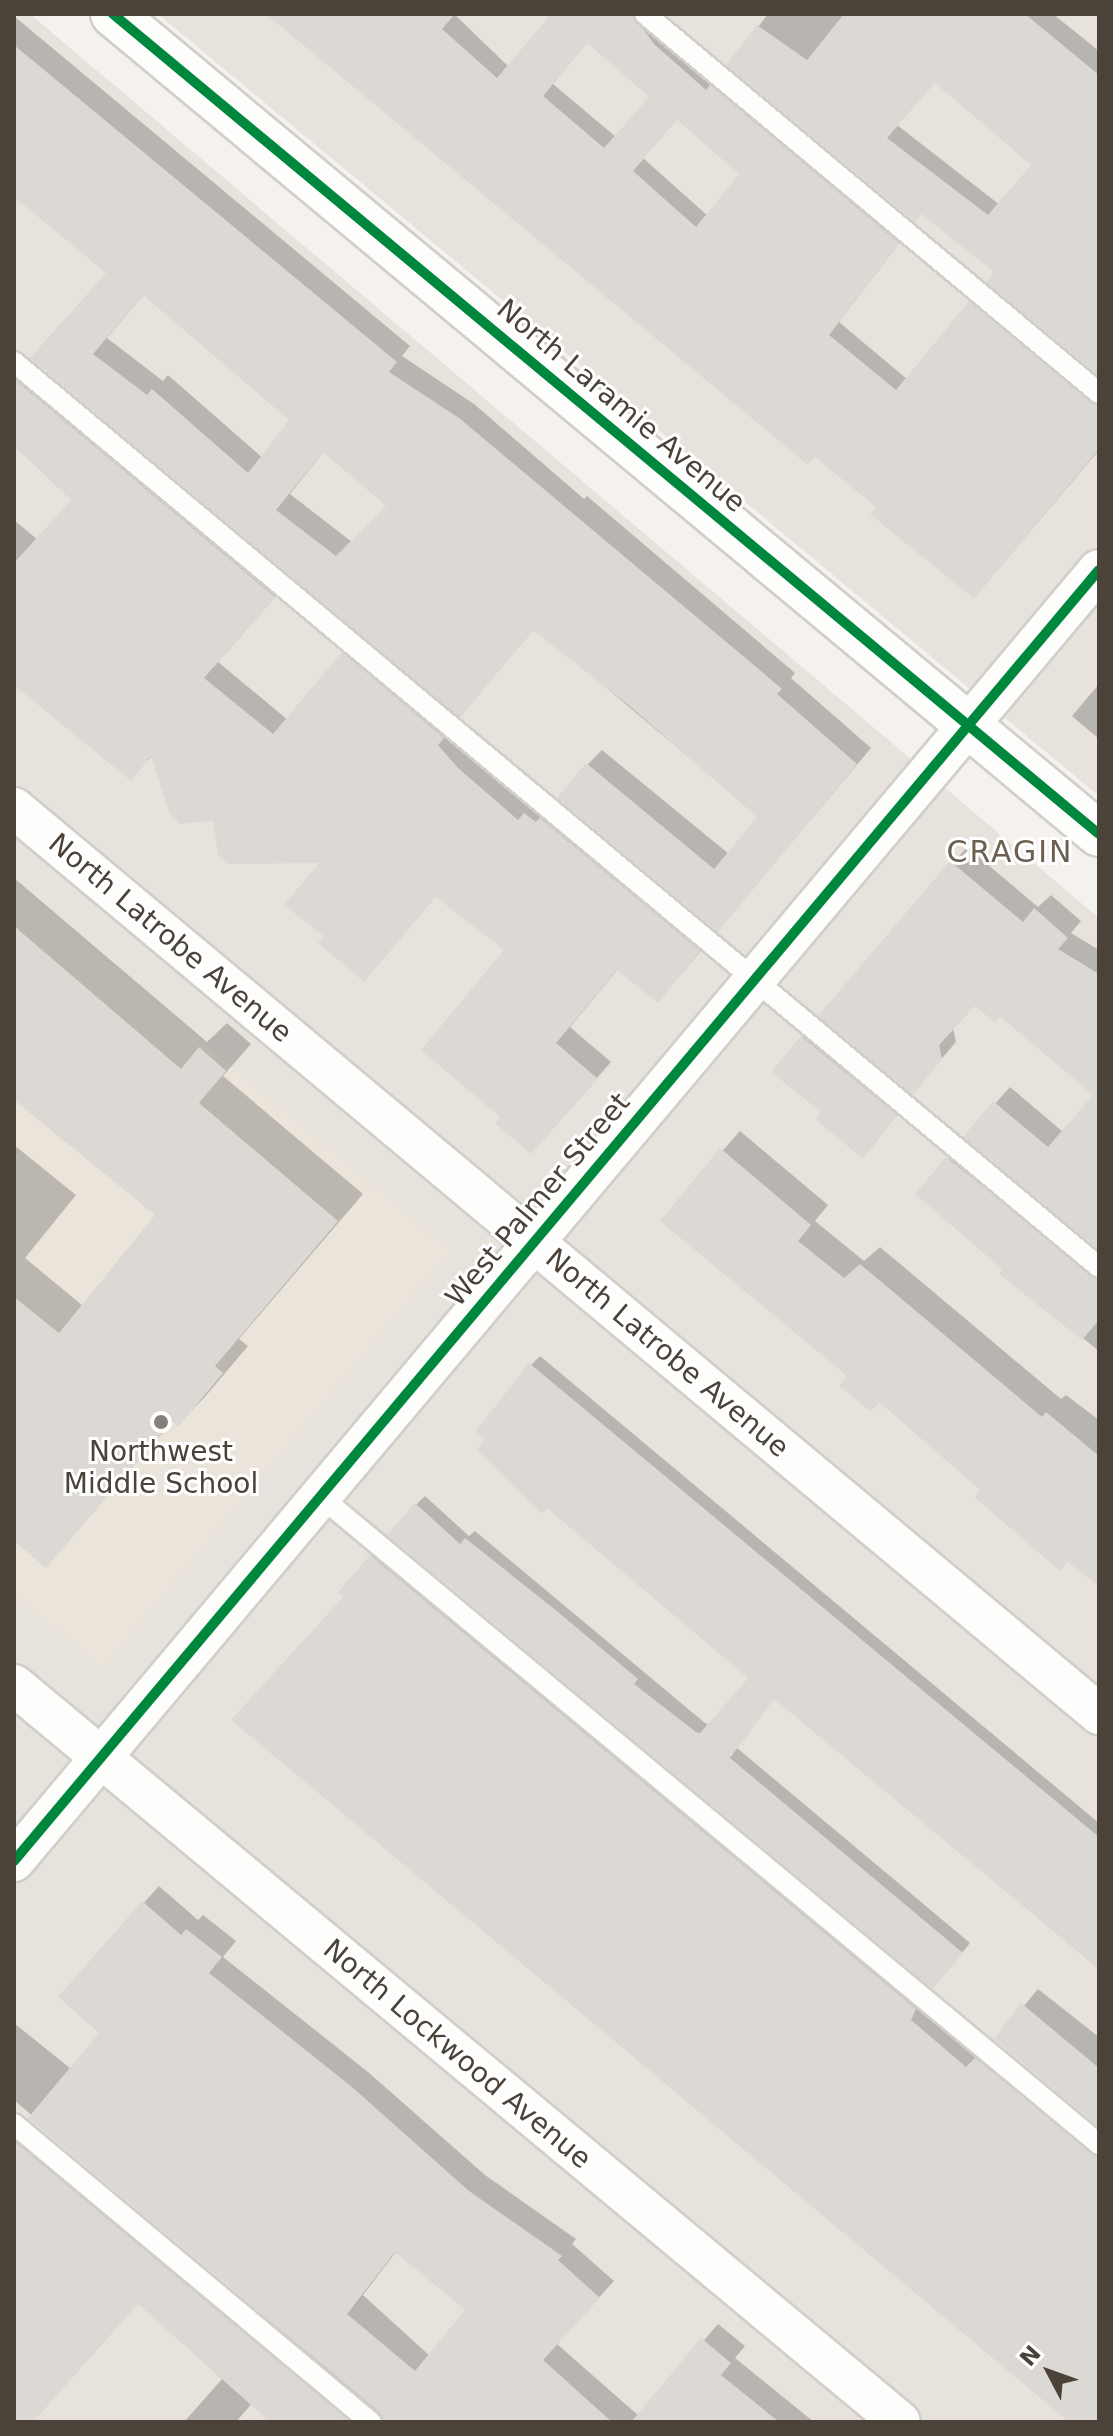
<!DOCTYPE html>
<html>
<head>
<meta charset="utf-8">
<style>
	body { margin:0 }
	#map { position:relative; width:1113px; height:2436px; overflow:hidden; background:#f4f1ee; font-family:"DejaVu Sans",sans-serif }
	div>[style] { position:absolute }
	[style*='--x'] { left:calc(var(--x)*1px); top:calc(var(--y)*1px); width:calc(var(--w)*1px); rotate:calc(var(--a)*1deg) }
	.residential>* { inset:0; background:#e7e3dc }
	.education>* { inset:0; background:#eae4da }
	.shadow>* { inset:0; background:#0003 }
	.building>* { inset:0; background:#dcd9d5 }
	.roads { filter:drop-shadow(2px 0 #d2cfcb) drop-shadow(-2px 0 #d2cfcb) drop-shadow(0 2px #d2cfcb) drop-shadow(0 -2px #d2cfcb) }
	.service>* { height:20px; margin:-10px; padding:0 10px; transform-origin:10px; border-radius:10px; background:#fdfdfc }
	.minor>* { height:40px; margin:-20px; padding:0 20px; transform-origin:20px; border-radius:20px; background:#fdfdfc }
	.tertiary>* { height:44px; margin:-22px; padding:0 22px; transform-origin:22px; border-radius:22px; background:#fdfdfc }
	.cycleway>* { height:10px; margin:-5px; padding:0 5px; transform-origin:5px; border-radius:5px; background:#00873e }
	.dots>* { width:22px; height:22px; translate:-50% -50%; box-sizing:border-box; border:4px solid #fff; border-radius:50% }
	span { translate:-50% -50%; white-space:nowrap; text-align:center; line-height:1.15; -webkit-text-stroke:6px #fff; paint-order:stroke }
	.street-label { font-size:28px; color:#4b4339 }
	.poi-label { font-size:28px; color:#4b4339 }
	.neighbourhood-label { font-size:30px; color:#6e6050; letter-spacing:2px }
	.frame { position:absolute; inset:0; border:16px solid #4b4339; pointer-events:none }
	.north { position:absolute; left:1009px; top:2332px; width:80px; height:80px; -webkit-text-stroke:6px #fff; paint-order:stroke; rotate:311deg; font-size:22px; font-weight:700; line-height:32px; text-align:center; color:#4b4339 }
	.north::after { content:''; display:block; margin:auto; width:28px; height:36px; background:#4b4339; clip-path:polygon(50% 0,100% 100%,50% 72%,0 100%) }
</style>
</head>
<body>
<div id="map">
	<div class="residential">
		<i style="clip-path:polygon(14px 14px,30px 14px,1099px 918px,1099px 2422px,14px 2422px)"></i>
		<i style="clip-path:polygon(158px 14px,1099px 14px,1099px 796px)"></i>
	</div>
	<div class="education">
		<i style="clip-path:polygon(14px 884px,451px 1250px,103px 1668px,14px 1595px)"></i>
	</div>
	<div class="shadow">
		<i style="clip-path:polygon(evenodd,268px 14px,454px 14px,509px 67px,550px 18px,545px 14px,650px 14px,909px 230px,839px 322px,907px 379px,982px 291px,1099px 389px,1099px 450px,985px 585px,879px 507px,268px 14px,588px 41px,652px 96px,616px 137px,553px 84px,588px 41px,268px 14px,678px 118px,742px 174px,708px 216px,643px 158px,678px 118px)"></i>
		<i style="clip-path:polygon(evenodd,768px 14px,1053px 14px,1099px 51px,1099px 373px,997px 272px,729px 64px,768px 14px,935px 81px,1034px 165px,1000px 205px,897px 125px,935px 81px)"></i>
		<i style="clip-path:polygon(evenodd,14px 16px,410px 346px,402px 356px,474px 404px,584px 499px,587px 496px,795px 673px,791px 678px,871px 748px,718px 930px,587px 765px,602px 750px,729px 854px,760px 817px,535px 628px,460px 715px,33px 358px,109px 273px,14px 195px,14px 16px,144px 294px,292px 420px,263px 458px,168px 375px,163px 381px,107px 338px,144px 294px,14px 16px,324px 451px,388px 506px,352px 542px,290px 494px,324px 451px)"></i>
		<i style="clip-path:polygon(14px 372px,289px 581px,218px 662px,288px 720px,358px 639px,714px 935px,672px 985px,619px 968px,570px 1027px,611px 1062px,545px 1137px,503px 1116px,507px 950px,437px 895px,364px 979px,326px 936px,323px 861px,214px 819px,153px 755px,131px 778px,14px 683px,14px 520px,38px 540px,151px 571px,14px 445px)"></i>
		<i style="clip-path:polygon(1099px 684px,1099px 739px,1072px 716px)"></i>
		<i style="clip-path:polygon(967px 847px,1038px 907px,1051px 895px,1081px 921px,1071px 933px,1099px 950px,1099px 1248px,966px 1136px,1010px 1087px,1063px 1132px,1096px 1095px,1001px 1014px,976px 1004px,953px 1028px,956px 1042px,913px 1092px,821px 1016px)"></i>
		<i style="clip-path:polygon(14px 878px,207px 1042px,227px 1023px,251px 1044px,223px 1076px,363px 1194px,239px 1339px,248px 1346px,204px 1398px,178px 1424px,174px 1420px,46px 1565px,14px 1538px,14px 1145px,76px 1195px,25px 1258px,83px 1306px,158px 1214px,14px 1095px)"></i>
		<i style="clip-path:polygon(811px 1028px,904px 1106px,871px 1148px,774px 1072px)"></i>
		<i style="clip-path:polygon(740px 1131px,828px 1205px,815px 1221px,864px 1261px,880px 1247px,1061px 1399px,1066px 1395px,1099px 1420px,1099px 1584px,662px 1220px)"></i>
		<i style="clip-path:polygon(963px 1143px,1099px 1256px,1099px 1351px,1002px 1273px,1005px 1269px,918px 1194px)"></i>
		<i style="clip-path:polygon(540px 1356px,1099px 1823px,1099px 1969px,775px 1697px,737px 1748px,970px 1943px,941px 1978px,416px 1505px,425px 1496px,469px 1536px,475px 1531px,705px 1723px,710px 1725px,751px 1678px,531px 1365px)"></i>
		<i style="clip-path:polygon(387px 1540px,1099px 2132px,1099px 2422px,1073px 2422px,341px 1592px)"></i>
		<i style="clip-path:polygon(evenodd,159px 1886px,198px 1920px,203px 1915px,236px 1941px,223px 1957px,368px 2072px,485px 2175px,576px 2239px,572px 2244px,614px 2281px,557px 2344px,639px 2416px,718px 2324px,745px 2346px,735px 2358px,814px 2422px,276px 2422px,253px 2402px,236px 2422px,184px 2422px,222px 2379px,139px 2302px,32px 2422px,14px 2422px,14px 2139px,28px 2124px,383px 2418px,14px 2100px,14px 2023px,71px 2069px,102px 2032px,60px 1997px,159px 1886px,396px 2252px,468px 2310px,430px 2356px,363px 2295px,396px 2252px)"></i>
		<i style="clip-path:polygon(1038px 1989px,1099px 2037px,1099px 2124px,996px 2039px)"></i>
	</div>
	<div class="building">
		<i style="clip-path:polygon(evenodd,266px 14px,455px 14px,442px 29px,497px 78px,551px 14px,632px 14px,654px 44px,706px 90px,710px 85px,899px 243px,829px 335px,896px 390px,969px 301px,1099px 406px,1099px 449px,974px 599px,870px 514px,876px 507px,815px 457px,808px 465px,266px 14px,587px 43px,649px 97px,604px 148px,543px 96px,587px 43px,266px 14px,677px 120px,739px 174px,696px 227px,633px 171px,677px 120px)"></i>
		<i style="clip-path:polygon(evenodd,844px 14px,1025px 14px,1099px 75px,1099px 376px,986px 282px,994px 272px,921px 214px,915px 222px,726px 65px,757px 25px,807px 60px,844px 14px,935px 83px,1031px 165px,988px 215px,887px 138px,935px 83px)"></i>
		<i style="clip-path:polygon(evenodd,14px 45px,397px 362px,389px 372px,459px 418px,749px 661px,782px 689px,777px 694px,857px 764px,718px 932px,557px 798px,586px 763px,714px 869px,757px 817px,632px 708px,533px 630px,460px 718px,30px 358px,106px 273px,14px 197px,14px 45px,143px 295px,289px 420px,248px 473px,152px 389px,147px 395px,93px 354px,143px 295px,14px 45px,323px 452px,386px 506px,336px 556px,276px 510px,323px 452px)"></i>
		<i style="clip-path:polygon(14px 379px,275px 597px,204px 678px,273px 734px,342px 652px,444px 738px,438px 745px,458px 768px,518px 820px,524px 813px,536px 822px,540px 818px,700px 951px,658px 1003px,617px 970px,556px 1043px,598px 1079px,531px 1154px,495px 1123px,500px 1117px,421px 1050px,504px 950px,436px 897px,364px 982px,318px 943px,324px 936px,284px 905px,319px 863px,228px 864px,218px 855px,213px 821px,180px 824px,170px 815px,151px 756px,131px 781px,14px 685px,14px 563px,71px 500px,14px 446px)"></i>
		<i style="clip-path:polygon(950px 861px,1023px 922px,1034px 908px,1068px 938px,1058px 949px,1099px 974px,1099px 1250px,963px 1137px,993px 1101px,1048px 1147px,1093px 1095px,1001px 1017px,995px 1023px,975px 1006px,939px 1045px,942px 1059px,913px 1095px,818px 1016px)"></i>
		<i style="clip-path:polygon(14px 926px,181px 1069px,199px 1047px,226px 1071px,199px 1103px,338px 1221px,215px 1366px,223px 1373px,178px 1427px,172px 1421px,46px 1568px,14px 1541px,14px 1297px,59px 1333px,155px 1215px,14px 1100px)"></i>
		<i style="clip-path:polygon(801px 1036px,897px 1115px,863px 1159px,815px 1119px,821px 1112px,771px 1072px)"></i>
		<i style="clip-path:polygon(720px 1148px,811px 1225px,798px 1241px,844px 1278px,860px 1264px,1042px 1417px,1046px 1412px,1099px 1456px,1099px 1587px,1068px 1561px,1060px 1571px,974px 1497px,980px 1490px,879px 1402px,871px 1412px,839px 1386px,847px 1376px,660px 1221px)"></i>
		<i style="clip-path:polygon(946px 1157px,1099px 1280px,1099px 1320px,1082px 1340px,999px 1274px,1002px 1269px,915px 1194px)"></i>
		<i style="clip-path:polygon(529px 1363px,1099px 1837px,1099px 1969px,774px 1699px,730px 1758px,963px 1953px,933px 1989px,387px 1535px,415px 1503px,460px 1544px,465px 1538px,558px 1612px,638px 1679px,634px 1684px,696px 1732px,700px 1733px,748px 1678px,547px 1508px,542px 1514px,477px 1450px,484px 1439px,475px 1432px)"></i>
		<i style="clip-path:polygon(370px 1555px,916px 2009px,911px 2020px,966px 2067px,975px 2058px,1099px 2157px,1099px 2422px,1069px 2422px,231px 1720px,343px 1597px,338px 1592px)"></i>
		<i style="clip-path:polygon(evenodd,142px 1901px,181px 1935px,186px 1929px,222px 1957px,209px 1973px,352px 2087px,469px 2191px,562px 2256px,558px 2260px,600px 2298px,543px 2360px,612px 2422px,384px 2422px,379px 2412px,28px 2118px,99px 2033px,58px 1997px,142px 1901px,395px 2252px,465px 2310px,415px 2371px,347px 2314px,395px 2252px)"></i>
		<i style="clip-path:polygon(1021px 2003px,1099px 2068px,1099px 2127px,994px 2039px)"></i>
		<i style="clip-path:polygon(14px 2141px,351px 2422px,270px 2422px,138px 2304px,33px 2422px,14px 2422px)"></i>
		<i style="clip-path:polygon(701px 2338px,731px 2363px,721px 2375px,779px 2422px,631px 2422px)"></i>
	</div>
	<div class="roads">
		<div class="service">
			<i style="--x:645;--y:14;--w:591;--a:39.86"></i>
			<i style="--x:14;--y:362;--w:1413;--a:39.83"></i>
			<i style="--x:321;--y:1497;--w:1012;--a:39.75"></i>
			<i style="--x:14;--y:2124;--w:465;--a:39.9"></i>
		</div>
		<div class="minor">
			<i style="--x:14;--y:808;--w:1414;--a:39.86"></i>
			<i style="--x:14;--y:1685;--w:1152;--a:39.75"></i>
			<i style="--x:14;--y:1861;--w:1686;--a:-49.96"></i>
		</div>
		<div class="tertiary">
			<i style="--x:113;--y:14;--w:1282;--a:39.75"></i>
		</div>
	</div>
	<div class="cycleway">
		<i style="--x:113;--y:14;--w:1282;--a:39.75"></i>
		<i style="--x:14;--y:1861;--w:1686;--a:-49.96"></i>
	</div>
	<div class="dots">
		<i style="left:161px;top:1422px;background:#868078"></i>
	</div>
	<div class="street-label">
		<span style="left:621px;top:406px;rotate:40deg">North Laramie Avenue</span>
		<span style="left:170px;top:938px;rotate:40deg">North Latrobe Avenue</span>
		<span style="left:538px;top:1200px;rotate:-50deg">West Palmer Street</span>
		<span style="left:667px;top:1353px;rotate:40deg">North Latrobe Avenue</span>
		<span style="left:457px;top:2054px;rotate:40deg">North Lockwood Avenue</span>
	</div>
	<div class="poi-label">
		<span style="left:161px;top:1468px">Northwest<br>Middle School</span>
	</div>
	<div class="neighbourhood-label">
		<span style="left:1010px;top:852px">CRAGIN</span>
	</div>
	<div class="frame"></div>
	<div class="north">N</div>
</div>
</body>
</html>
